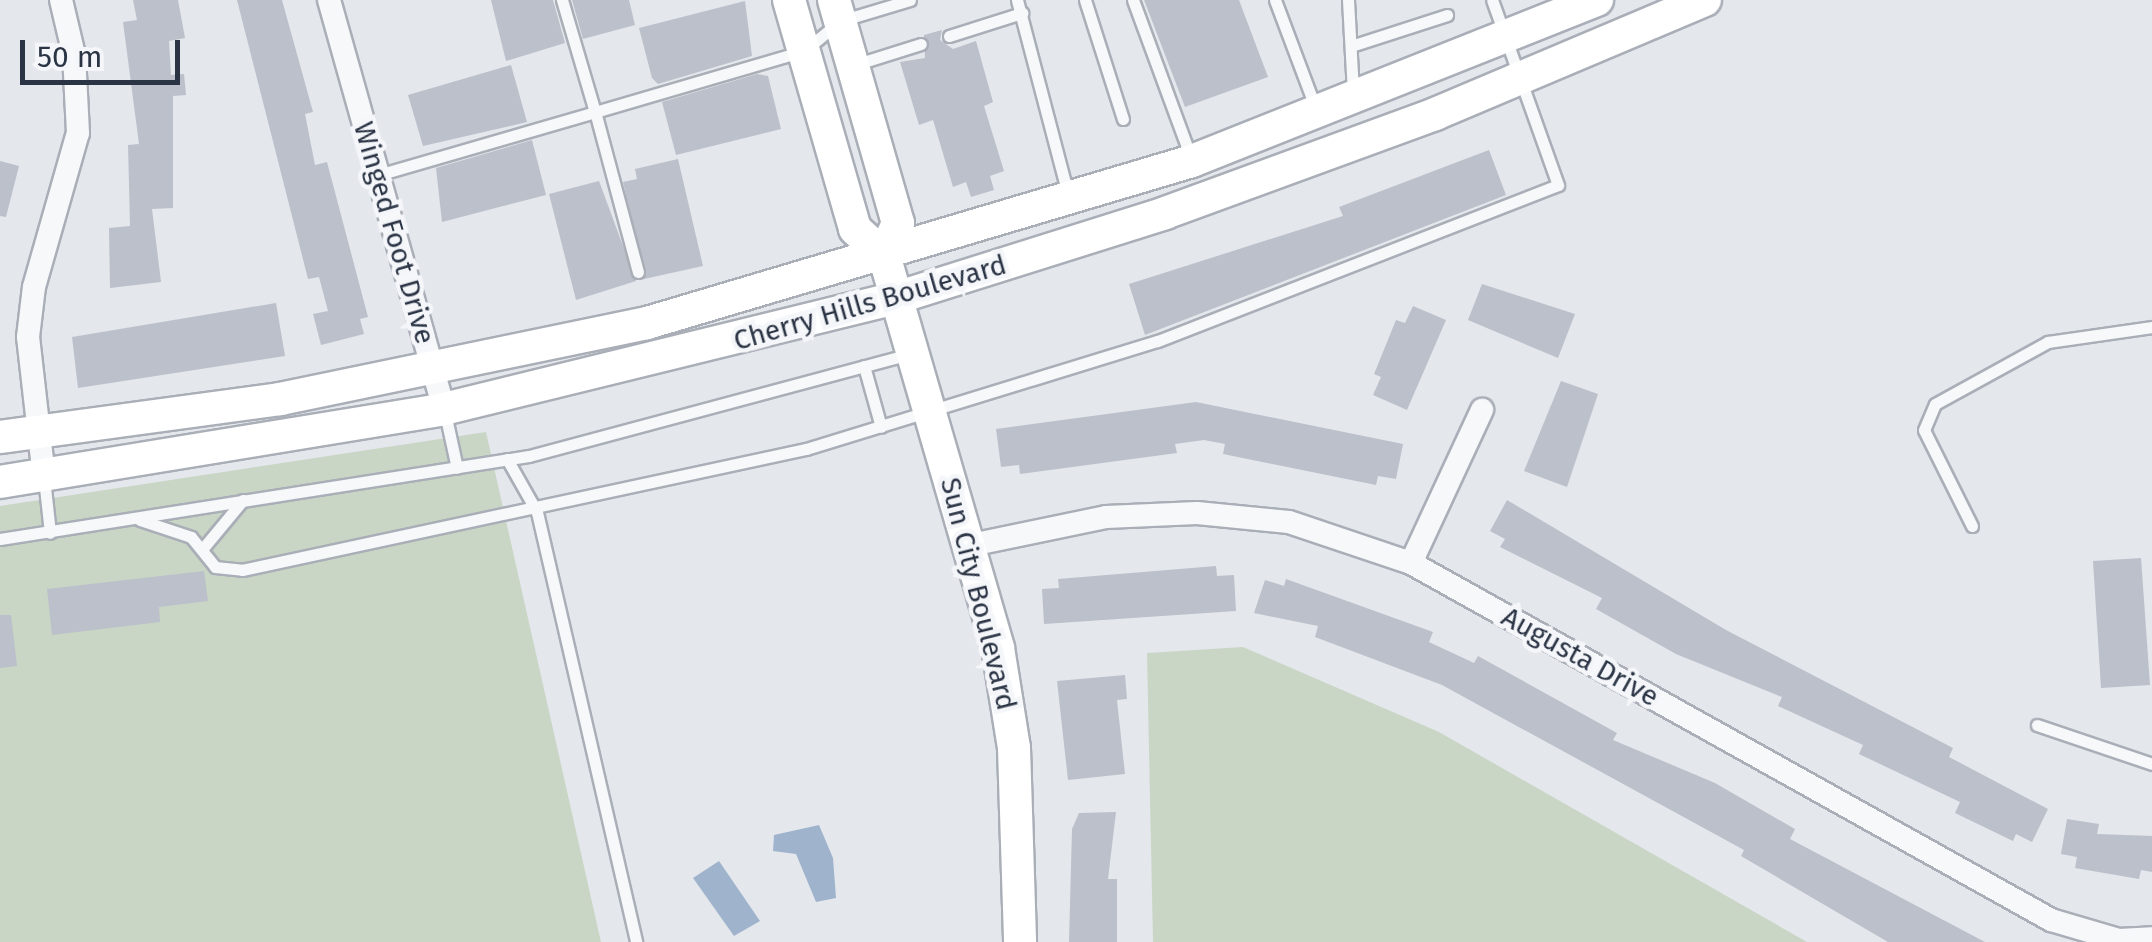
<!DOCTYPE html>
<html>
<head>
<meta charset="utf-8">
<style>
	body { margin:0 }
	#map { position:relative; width:2152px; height:942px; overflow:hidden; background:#e4e7ec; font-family:"Fira Sans",sans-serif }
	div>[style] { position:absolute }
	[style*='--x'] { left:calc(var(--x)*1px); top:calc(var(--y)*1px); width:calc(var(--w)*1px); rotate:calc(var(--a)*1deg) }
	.green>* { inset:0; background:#c9d6c5 }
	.water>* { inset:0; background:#9fb4cc }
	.building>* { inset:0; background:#bbc0ca }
	.roads { filter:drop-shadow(2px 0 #a9aeb7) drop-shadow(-2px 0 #a9aeb7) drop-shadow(0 2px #a9aeb7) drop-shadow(0 -2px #a9aeb7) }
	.lane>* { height:11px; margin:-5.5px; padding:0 5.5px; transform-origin:5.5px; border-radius:5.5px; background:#f7f8fa }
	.street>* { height:22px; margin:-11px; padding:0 11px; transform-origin:11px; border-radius:11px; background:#f7f8fa }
	.secondary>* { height:32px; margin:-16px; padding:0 16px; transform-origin:16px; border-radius:16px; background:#fff }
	span { translate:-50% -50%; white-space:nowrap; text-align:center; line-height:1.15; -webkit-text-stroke:9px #f4f6f9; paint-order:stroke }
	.street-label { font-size:28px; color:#2b3445 }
	.scale { position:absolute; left:20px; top:40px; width:160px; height:45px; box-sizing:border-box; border:5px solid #2b3445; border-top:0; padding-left:12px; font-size:30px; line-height:35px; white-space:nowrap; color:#2b3445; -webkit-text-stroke:8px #f4f6f9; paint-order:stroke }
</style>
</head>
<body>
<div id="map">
	<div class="green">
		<i style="clip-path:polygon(486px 432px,601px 942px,0 942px,0 506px)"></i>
		<i style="clip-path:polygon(1243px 647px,1439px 732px,1807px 942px,1153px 942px,1147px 653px)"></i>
	</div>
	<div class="water">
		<i style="clip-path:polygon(819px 825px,833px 858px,836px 898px,816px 902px,796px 854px,773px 851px,774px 835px)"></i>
		<i style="clip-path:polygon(719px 861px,760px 921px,734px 936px,693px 878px)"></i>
	</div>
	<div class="building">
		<i style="clip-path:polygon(133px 0,178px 0,185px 38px,169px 41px,171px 75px,184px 74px,186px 95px,173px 96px,173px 208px,152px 209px,161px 282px,110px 288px,109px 228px,130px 226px,128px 145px,139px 144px,123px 22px,137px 20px)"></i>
		<i style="clip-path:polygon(237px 0,282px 0,313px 112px,305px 114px,315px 165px,327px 162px,368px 317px,360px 319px,364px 334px,321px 345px,313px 314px,328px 311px,319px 277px,308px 279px)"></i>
		<i style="clip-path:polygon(491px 0,553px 0,565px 43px,506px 61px)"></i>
		<i style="clip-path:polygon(572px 0,629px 0,635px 25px,583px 39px)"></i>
		<i style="clip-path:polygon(1144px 0,1239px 0,1268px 77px,1185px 107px)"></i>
		<i style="clip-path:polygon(745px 1px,752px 56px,658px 84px,652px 78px,639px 28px)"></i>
		<i style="clip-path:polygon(942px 30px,940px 40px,953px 49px,976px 41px,993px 102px,984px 106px,1004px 171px,990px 176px,994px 190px,971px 197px,966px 182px,953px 187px,933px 120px,919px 125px,900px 62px,925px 58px,924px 35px)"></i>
		<i style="clip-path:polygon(511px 65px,527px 122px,423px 146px,408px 95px)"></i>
		<i style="clip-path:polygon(757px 74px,768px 76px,781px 129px,676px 155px,662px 102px)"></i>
		<i style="clip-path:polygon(532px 140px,546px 195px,442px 222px,436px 168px)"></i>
		<i style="clip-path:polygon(1489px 150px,1506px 195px,1145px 335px,1129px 284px,1343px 216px,1339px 207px)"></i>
		<i style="clip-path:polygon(678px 159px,703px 266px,644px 279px,623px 182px,637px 179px,635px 169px)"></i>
		<i style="clip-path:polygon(0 161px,19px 166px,6px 217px,0 216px)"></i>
		<i style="clip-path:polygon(599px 181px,636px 281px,576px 300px,549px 194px)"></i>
		<i style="clip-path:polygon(1482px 284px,1575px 314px,1558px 358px,1468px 320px)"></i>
		<i style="clip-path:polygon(276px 303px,285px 356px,78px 388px,72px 337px)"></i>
		<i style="clip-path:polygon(1413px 306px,1446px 320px,1407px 410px,1373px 395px,1381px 377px,1374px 374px,1396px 320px,1405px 323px)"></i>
		<i style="clip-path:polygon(1561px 381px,1598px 394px,1567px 487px,1524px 471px)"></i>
		<i style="clip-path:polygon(1196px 402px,1403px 444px,1396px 479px,1378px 476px,1376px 485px,1223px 454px,1225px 444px,1204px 440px,1175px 444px,1177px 453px,1020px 474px,1019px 465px,1001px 467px,996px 429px)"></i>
		<i style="clip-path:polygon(1507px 500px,1726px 630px,1953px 748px,1949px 757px,2048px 809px,2032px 842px,2016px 834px,2013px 841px,1955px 813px,1960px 802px,1859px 754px,1863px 745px,1778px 706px,1782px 697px,1676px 654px,1596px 609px,1602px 598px,1500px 547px,1505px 539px,1490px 531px)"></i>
		<i style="clip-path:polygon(2141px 558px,2150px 685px,2101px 688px,2093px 561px)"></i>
		<i style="clip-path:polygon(1216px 566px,1217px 576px,1234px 575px,1236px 611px,1044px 624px,1042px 589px,1059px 588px,1058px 579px)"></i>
		<i style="clip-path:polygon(204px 571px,208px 601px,159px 607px,160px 622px,52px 635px,47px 589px)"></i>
		<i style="clip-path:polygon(1286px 579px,1433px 632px,1429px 642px,1474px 663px,1478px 656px,1617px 733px,1613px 740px,1715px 783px,1795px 829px,1790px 839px,1985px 942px,1888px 942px,1741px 856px,1744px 850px,1442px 685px,1315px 637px,1318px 626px,1254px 613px,1265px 580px,1284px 586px)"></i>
		<i style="clip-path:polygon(0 615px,11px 615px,17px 666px,0 668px)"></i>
		<i style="clip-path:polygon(1125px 675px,1127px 699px,1117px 700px,1125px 774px,1068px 780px,1057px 681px)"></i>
		<i style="clip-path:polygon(1116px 812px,1108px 879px,1117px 879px,1117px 942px,1069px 942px,1072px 829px,1079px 813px)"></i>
		<i style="clip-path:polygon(2067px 819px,2099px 824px,2097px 834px,2152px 836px,2152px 872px,2141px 870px,2139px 879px,2075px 868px,2077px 857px,2061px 854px)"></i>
	</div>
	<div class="roads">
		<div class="lane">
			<i style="--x:1017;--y:0;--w:201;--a:75.3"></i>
			<i style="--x:1085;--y:0;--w:125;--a:72.3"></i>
			<i style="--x:1133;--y:0;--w:171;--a:69.8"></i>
			<i style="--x:1275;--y:0;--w:116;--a:69.4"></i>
			<i style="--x:1348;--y:0;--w:91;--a:86.9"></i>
			<i style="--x:949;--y:36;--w:77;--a:-17.5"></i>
			<i style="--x:1351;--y:46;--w:101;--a:-17.9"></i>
			<i style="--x:854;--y:65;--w:70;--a:-17.4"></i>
			<i style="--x:378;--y:175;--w:226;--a:-16.2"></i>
			<i style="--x:595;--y:112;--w:117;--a:-106.4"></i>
			<i style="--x:638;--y:272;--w:166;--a:-105"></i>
			<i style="--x:595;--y:112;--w:218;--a:-16.3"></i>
			<i style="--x:804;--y:51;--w:47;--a:-39.8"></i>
			<i style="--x:840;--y:21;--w:73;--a:-16.7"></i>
			<i style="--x:864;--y:366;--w:63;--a:74.4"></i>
			<i style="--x:445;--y:413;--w:56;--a:77.7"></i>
			<i style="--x:507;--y:459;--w:61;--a:60.5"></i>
			<i style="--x:537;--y:512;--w:441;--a:77"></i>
			<i style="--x:44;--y:478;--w:55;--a:83.8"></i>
			<i style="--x:140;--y:520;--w:54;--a:18.4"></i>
			<i style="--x:191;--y:537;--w:38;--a:51"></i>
			<i style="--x:215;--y:567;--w:27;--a:6"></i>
			<i style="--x:242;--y:570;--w:577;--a:-12.11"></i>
			<i style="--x:806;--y:449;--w:368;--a:-17.1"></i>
			<i style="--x:1158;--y:341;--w:429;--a:-21.3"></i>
			<i style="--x:1558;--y:185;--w:196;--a:-109.6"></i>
			<i style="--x:1972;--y:526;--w:107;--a:-116.6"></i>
			<i style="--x:1924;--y:430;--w:28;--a:-67"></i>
			<i style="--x:1935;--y:404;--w:129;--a:-28.8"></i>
			<i style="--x:2048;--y:342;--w:105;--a:-8.2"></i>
			<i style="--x:0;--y:539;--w:535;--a:-8.92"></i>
			<i style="--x:529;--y:456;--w:395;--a:-15"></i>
			<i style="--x:204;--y:547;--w:61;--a:-50.3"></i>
			<i style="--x:2037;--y:725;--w:121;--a:18.7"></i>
		</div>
		<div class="street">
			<i style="--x:329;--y:0;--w:425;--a:74.3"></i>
			<i style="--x:44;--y:477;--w:141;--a:-96.5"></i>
			<i style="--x:28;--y:337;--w:50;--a:-83.2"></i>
			<i style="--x:34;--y:287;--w:160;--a:-74.1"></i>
			<i style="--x:78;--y:133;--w:78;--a:-92.9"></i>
			<i style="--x:74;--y:55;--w:57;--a:-103.3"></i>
			<i style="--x:971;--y:545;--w:138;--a:-11.7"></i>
			<i style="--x:1106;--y:517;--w:91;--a:-2.5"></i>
			<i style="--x:1197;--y:513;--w:92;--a:5.6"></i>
			<i style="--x:1289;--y:522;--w:129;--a:18.6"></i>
			<i style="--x:1411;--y:563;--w:733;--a:29.15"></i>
			<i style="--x:2051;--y:920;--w:71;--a:16.4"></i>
			<i style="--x:2119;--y:940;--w:33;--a:-3"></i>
			<i style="--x:1411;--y:563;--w:169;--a:-65.1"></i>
		</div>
		<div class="secondary">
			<i style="--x:789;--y:0;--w:238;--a:73.9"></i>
			<i style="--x:855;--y:229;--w:39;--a:42"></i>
			<i style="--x:884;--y:255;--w:409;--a:73.8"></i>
			<i style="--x:998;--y:648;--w:101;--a:80.9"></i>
			<i style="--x:1014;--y:748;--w:194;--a:88.2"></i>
			<i style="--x:834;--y:0;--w:232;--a:74"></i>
			<i style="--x:898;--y:223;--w:35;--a:114"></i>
			<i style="--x:0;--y:437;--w:283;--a:-7.7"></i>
			<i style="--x:280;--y:399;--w:375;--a:-11.7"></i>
			<i style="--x:647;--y:323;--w:569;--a:-16.55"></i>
			<i style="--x:1192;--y:161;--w:436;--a:-21.7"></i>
			<i style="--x:0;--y:482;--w:450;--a:-9.3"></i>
			<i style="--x:444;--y:409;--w:465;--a:-13.8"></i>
			<i style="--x:896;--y:298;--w:282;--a:-17.5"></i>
			<i style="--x:1165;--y:213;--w:288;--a:-20.1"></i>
			<i style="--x:1435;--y:114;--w:293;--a:-22.9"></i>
		</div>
	</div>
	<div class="street-label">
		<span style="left:394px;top:233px;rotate:74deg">Winged Foot Drive</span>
		<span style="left:870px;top:303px;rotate:-16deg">Cherry Hills Boulevard</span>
		<span style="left:978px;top:594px;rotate:76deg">Sun City Boulevard</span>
		<span style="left:1580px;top:657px;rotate:29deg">Augusta Drive</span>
	</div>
	<div class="scale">50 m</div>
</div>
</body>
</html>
